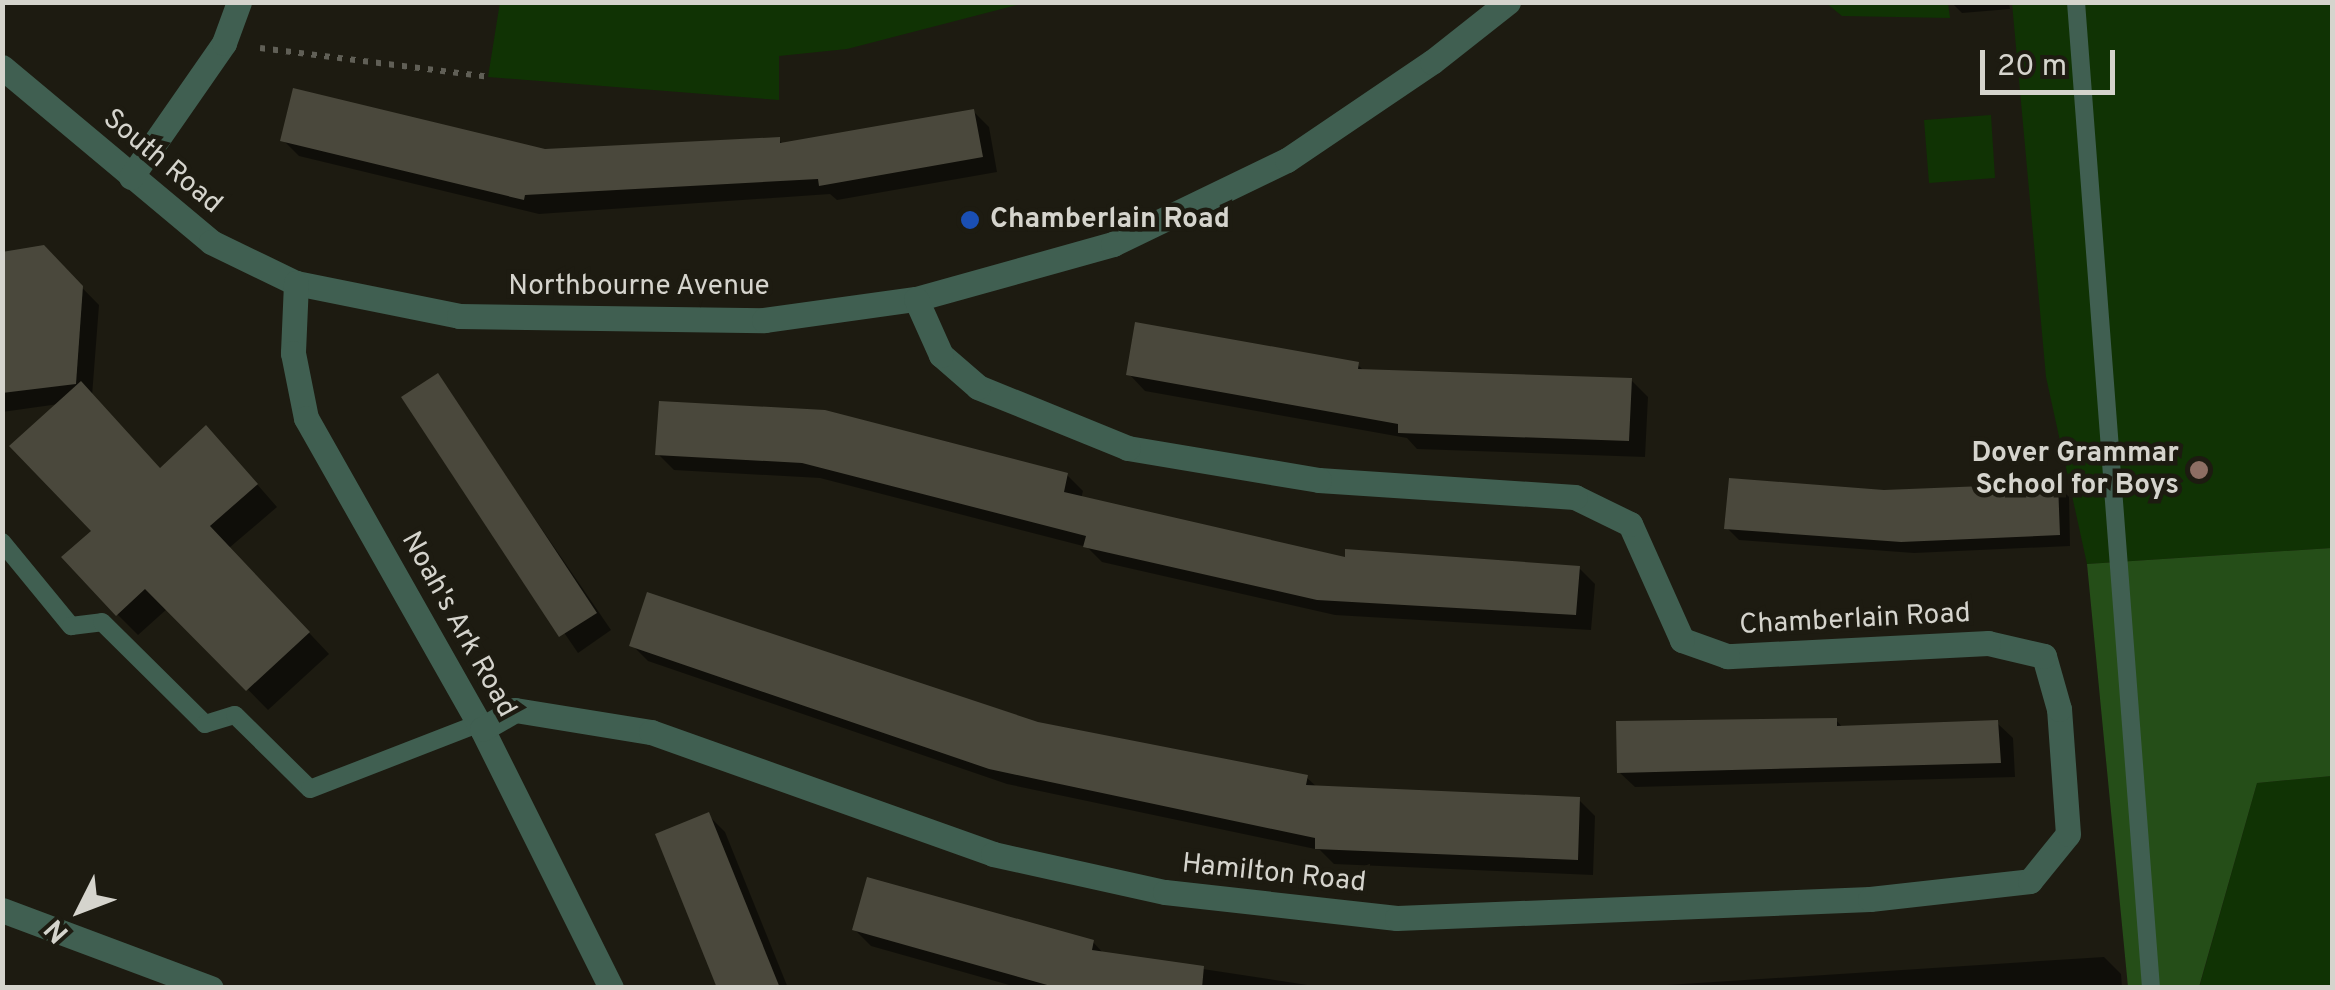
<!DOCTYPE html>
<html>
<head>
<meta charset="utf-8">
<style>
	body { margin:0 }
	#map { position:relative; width:2335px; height:990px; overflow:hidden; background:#1d1b11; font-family:Overpass,sans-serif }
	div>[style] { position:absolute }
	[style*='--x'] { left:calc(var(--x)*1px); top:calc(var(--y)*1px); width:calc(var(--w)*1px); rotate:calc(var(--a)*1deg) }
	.green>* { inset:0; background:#103304 }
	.forest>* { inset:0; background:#254e18 }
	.shadow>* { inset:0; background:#0007 }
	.building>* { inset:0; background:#4a483c }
	.path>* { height:6px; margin-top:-3px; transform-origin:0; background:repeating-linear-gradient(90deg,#605f56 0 5px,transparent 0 13px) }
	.service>* { height:18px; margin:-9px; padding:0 9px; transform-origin:9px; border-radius:9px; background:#405f51 }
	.minor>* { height:25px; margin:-12.5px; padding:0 12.5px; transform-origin:12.5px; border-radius:12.5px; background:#405f51 }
	.dots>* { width:28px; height:28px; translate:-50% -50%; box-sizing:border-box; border:5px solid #1d1b11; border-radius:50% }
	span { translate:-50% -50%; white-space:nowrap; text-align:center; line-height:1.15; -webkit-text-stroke:9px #1d1b11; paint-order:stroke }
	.street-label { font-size:28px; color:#d5d4cd }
	.poi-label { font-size:28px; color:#d5d4cd; font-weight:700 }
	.left { translate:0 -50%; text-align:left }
	.right { translate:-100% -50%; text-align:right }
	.frame { position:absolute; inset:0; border:5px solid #d5d4cd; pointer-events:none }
	.north { position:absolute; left:30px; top:860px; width:100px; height:100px; -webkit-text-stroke:8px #1d1b11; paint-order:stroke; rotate:228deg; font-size:28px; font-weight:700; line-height:40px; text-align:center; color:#d5d4cd }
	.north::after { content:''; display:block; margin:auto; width:35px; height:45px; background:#d5d4cd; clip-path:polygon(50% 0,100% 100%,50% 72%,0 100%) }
	.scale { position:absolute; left:1980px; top:50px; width:135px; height:45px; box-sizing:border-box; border:5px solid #d5d4cd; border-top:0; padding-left:12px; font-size:30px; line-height:35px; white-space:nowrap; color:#d5d4cd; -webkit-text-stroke:8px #1d1b11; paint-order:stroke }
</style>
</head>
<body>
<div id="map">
	<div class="green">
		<i style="clip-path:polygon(500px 2px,1025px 2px,1025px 3px,847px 49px,779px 56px,779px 100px,488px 77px)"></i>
		<i style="clip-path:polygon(1826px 3px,1948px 3px,1950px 18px,1842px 16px)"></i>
		<i style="clip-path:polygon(2012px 3px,2332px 3px,2332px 548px,2087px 564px,2046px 377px)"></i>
		<i style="clip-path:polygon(1991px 115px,1995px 178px,1929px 183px,1924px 120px)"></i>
		<i style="clip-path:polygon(2332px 776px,2332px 987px,2199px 988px,2257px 783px)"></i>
	</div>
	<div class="forest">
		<i style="clip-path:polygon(2332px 548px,2332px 776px,2257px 783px,2199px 987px,2128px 987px,2087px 564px)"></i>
	</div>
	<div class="shadow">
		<i style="clip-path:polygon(1951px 2px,2009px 2px,2010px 9px,1962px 13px)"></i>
		<i style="clip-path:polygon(974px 112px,989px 127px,997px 172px,837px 200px,830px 194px,539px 214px,299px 156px,283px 140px,545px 152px,779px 140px,784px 145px)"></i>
		<i style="clip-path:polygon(43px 248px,99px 305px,92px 396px,161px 470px,226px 449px,277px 507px,229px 548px,329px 654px,268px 710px,168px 608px,138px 635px,117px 614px,59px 404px,2px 412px,2px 255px)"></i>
		<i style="clip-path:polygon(1357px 364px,1364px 371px,1631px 380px,1648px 397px,1645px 457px,1417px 449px,1407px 438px,1145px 391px,1129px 374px)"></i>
		<i style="clip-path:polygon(437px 376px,611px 630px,578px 653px,404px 398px)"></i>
		<i style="clip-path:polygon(658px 454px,1067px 475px,1083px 491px,1081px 499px,1347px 560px,1579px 568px,1595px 584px,1591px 630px,1335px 615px,1102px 562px,1087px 547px,820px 478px,674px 470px)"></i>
		<i style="clip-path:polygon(2057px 485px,2069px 497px,2070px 546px,1914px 553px,1739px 540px,1727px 528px,1884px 492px)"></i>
		<i style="clip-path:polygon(632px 645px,1306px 777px,1318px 788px,1579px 800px,1595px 816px,1593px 875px,1334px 864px,1320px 850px,1007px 784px,648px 661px)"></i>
		<i style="clip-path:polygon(1836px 720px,1844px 729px,1997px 723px,2013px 738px,2015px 777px,1635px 787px,1619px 772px)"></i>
		<i style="clip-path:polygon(708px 815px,725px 832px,788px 988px,720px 988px)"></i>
		<i style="clip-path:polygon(854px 929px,1093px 942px,1104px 954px,1327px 988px,1020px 988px,871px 946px)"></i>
		<i style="clip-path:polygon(2104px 957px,2121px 974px,2122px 988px,1620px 988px)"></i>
	</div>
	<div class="building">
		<i style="clip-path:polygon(293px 88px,545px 149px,780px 137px,780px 143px,974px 109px,983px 157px,819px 186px,818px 179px,525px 195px,524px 200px,280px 141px)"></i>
		<i style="clip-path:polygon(44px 245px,83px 286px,76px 384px,2px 393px,2px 252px)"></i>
		<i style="clip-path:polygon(1135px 322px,1359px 362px,1358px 369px,1632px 378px,1629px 441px,1398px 433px,1398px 424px,1126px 375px)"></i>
		<i style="clip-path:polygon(438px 373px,597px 613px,559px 637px,401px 397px)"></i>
		<i style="clip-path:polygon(81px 381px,160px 468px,206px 425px,258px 484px,210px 526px,310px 632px,246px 691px,145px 589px,116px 616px,61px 557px,91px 531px,9px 446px)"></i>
		<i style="clip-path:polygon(659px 401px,825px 410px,1068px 473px,1064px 492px,1345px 557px,1345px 549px,1580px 566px,1576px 615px,1317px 600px,1083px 547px,1086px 536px,802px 463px,655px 455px)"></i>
		<i style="clip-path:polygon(1729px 478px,1884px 490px,2058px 483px,2060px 535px,1901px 542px,1724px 529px)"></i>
		<i style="clip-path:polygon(647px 592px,1038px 722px,1308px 775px,1306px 785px,1580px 797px,1578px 860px,1315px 849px,1315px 838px,989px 769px,629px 646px)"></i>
		<i style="clip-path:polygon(1837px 718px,1837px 726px,1998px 720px,2001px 763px,1617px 773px,1616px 721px)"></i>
		<i style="clip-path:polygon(709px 812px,780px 988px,717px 988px,655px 834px)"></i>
		<i style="clip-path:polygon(867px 877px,1094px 940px,1092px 950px,1204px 966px,1202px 988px,1058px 988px,852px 930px)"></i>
	</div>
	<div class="path">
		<i style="--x:260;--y:48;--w:230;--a:7.2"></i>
	</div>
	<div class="service">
		<i style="--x:2076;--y:2;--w:989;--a:85.65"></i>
		<i style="--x:2;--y:542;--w:109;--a:50.6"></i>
		<i style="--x:71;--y:626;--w:31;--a:-7"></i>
		<i style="--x:102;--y:622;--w:145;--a:44.7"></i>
		<i style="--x:205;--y:724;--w:31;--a:-17"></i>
		<i style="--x:235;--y:715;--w:105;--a:44.6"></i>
		<i style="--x:310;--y:789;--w:180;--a:-21.2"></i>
	</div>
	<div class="minor">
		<i style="--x:2;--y:67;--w:273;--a:39.9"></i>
		<i style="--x:211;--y:242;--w:94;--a:25.8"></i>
		<i style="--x:296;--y:283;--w:166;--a:11.4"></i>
		<i style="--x:459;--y:316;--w:305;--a:0.8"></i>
		<i style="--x:764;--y:320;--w:153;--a:-7.9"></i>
		<i style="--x:916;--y:299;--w:205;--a:-15.6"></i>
		<i style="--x:1113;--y:244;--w:193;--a:-25.8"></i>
		<i style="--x:1287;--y:160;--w:175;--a:-34.1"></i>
		<i style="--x:1432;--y:62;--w:97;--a:-38.3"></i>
		<i style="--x:131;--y:177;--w:163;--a:-55.2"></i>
		<i style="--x:224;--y:43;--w:44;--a:-69.9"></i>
		<i style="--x:296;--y:283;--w:70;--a:92.5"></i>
		<i style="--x:293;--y:353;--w:66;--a:78.7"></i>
		<i style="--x:306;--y:418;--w:357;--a:60.5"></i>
		<i style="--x:482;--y:729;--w:289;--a:63.5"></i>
		<i style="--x:482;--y:729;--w:38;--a:-30"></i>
		<i style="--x:515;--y:710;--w:138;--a:9.2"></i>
		<i style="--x:651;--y:732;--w:363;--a:19.6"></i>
		<i style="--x:993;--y:854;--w:176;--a:12.5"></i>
		<i style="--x:1165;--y:892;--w:233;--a:6.4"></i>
		<i style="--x:1397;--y:918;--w:473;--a:-2.3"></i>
		<i style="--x:1870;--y:899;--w:161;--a:-6.4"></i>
		<i style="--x:2030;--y:881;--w:60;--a:-51"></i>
		<i style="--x:2068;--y:834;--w:125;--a:-94.1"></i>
		<i style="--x:2059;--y:709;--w:55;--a:-105.8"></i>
		<i style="--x:2044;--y:656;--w:57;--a:-166.9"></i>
		<i style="--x:1988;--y:643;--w:261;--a:177.1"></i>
		<i style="--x:1727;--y:656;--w:48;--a:-160.4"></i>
		<i style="--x:1682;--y:640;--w:127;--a:-114.1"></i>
		<i style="--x:1630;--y:524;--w:61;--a:-153.9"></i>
		<i style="--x:1575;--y:497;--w:257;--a:-176.2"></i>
		<i style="--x:1319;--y:480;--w:194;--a:-170.5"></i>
		<i style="--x:1128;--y:448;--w:162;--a:-157.9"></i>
		<i style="--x:978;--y:387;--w:49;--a:-139.1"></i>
		<i style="--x:941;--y:355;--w:61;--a:-114.1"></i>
		<i style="--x:2;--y:910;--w:223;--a:20.5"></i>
	</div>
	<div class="dots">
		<i style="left:970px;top:220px;background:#1a4fb4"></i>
		<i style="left:2199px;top:470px;background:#8d6e63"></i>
	</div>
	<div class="street-label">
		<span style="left:162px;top:162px;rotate:40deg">South Road</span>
		<span style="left:639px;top:287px">Northbourne Avenue</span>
		<span style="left:1855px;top:620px;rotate:-3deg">Chamberlain Road</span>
		<span style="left:458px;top:625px;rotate:61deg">Noah's Ark Road</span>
		<span style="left:1274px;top:874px;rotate:6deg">Hamilton Road</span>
	</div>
	<div class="poi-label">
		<span class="left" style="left:990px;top:220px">Chamberlain Road</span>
		<span class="right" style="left:2179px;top:470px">Dover Grammar<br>School for Boys</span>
	</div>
	<div class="frame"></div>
	<div class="north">N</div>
	<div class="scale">20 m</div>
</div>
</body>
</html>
